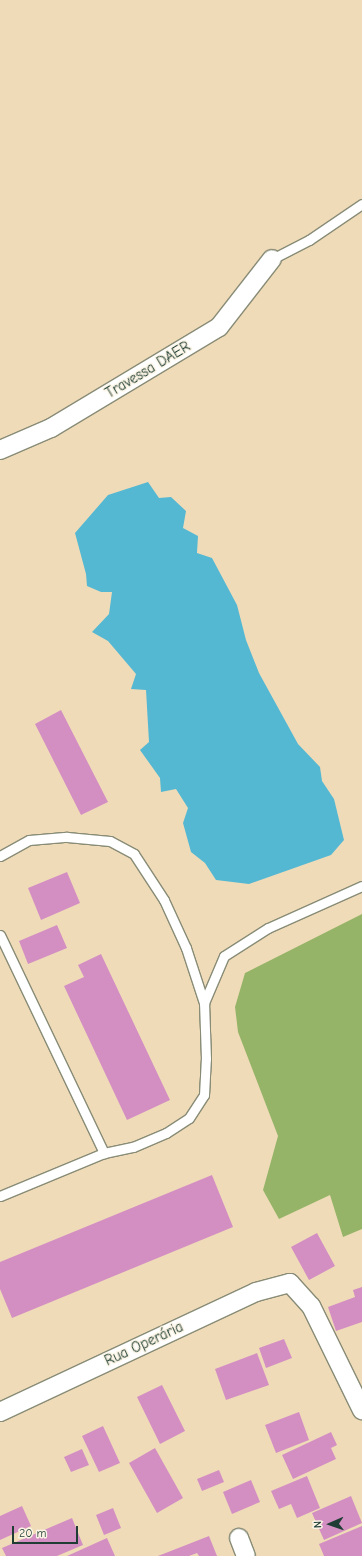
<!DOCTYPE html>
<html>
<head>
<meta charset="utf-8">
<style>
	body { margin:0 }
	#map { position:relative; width:362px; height:1556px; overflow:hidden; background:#f0dbb9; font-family:"Comic Neue",sans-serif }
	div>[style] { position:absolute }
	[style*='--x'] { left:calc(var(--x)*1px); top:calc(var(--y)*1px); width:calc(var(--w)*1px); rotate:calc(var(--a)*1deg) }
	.forest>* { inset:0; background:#95b467 }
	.water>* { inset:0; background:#54b8d2 }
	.building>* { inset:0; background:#d38fc2 }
	.roads { filter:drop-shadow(1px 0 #888c76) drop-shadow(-1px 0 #888c76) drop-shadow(0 1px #888c76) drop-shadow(0 -1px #888c76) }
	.lane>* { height:9px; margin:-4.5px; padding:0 4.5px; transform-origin:4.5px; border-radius:4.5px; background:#fff }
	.street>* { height:18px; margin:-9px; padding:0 9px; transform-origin:9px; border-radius:9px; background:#fff }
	span { translate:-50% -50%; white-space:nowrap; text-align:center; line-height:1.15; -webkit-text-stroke:3px #fcf5e5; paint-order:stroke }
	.street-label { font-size:15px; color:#1f3d34 }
	.north { position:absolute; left:310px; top:1504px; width:40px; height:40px; -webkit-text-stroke:3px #fcf5e5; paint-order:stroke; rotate:268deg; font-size:11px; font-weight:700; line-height:16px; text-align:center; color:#1f3d34 }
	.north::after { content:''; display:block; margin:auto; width:14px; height:18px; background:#1f3d34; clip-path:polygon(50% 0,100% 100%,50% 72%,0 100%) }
	.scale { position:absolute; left:12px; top:1526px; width:66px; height:18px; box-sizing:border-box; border:2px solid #1f3d34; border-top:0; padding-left:5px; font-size:12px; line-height:14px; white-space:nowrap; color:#1f3d34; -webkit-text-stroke:3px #fcf5e5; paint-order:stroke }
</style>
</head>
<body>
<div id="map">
	<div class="forest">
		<i style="clip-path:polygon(362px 914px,362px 1229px,343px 1237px,330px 1195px,279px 1219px,263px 1190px,278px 1136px,238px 1032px,235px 1007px,245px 973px)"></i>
	</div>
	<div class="water">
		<i style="clip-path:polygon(148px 482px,159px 498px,171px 497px,186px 511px,183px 528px,198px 536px,197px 553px,212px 558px,237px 605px,246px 640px,259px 673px,298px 744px,320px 767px,322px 781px,334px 799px,344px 840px,331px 855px,249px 884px,216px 880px,205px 863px,191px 852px,183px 823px,188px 808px,176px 789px,161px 792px,160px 778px,140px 750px,149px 742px,146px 690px,131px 689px,136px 674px,108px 641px,92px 632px,109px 614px,112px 592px,101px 592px,87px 586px,86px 574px,75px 533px,108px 495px)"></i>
	</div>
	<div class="building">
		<i style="clip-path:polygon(61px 710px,108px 802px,81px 815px,35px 724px)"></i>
		<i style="clip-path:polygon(67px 872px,80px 903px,41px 920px,28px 888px)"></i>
		<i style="clip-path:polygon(57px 925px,67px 948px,28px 964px,19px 941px)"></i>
		<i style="clip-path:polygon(101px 954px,170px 1100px,127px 1120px,64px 986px,84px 977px,78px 965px)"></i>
		<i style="clip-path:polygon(212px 1175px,233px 1227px,12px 1318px,0 1289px,0 1262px)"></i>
		<i style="clip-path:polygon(317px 1233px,335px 1266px,309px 1280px,291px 1247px)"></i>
		<i style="clip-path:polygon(362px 1287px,362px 1322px,336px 1331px,328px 1307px,355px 1297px,353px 1290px)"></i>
		<i style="clip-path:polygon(284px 1339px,292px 1358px,266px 1368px,259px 1348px)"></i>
		<i style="clip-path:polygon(257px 1353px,269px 1385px,226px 1400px,215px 1369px)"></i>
		<i style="clip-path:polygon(162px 1385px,185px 1431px,160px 1444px,137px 1397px)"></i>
		<i style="clip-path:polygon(299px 1412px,309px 1440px,276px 1453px,265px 1425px)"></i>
		<i style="clip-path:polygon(103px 1426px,120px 1463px,99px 1472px,82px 1436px)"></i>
		<i style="clip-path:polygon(331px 1432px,337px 1445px,331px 1448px,336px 1459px,293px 1479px,282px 1455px)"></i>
		<i style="clip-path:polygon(155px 1448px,183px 1498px,157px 1513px,129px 1463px)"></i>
		<i style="clip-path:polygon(82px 1449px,89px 1465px,71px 1472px,64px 1457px)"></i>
		<i style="clip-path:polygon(219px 1470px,224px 1482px,202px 1491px,197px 1479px)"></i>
		<i style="clip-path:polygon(307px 1476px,320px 1508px,297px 1518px,291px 1504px,279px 1509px,271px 1491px)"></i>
		<i style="clip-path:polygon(251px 1480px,260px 1502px,232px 1514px,223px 1492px)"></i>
		<i style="clip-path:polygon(351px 1496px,362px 1523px,324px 1540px,312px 1513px)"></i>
		<i style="clip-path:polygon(22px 1506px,31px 1526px,0 1540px,0 1516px)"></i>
		<i style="clip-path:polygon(113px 1508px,121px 1528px,104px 1535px,96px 1515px)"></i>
		<i style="clip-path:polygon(72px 1518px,83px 1545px,57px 1556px,6px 1556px,2px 1548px)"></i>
		<i style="clip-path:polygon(362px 1526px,362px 1556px,324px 1556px,319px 1544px)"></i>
		<i style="clip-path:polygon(209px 1536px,217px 1556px,199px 1556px,197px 1553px,189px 1556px,158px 1556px)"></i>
		<i style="clip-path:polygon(107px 1538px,115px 1556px,67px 1556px)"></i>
	</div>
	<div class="roads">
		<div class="lane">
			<i style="--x:272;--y:259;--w:42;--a:-27.2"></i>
			<i style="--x:309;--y:240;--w:64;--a:-34.2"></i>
			<i style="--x:0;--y:856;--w:33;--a:-29"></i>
			<i style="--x:29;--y:840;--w:38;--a:-5"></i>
			<i style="--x:67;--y:837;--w:43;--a:5.3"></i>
			<i style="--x:110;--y:841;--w:27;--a:28"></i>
			<i style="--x:134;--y:854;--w:55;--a:56.9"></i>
			<i style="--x:164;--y:900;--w:53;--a:65.4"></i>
			<i style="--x:186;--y:948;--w:58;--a:71.9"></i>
			<i style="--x:0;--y:935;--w:242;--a:64.5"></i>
			<i style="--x:0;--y:1196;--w:113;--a:-22.5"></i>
			<i style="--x:104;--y:1153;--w:30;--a:-12"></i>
			<i style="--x:133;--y:1147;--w:36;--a:-23"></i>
			<i style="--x:166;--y:1133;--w:27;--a:-33"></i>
			<i style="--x:189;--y:1118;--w:27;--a:-57"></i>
			<i style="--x:204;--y:1095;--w:36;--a:-87"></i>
			<i style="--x:206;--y:1059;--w:56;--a:-92"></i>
			<i style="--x:204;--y:1003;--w:51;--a:-66.9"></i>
			<i style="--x:224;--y:956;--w:52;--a:-32.5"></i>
			<i style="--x:268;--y:928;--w:103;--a:-24.1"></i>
		</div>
		<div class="street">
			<i style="--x:0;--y:450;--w:56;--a:-23.3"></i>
			<i style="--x:51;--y:428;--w:196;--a:-31"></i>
			<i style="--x:219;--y:327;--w:86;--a:-52.1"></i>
			<i style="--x:0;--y:1412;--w:283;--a:-25.1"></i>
			<i style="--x:256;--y:1292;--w:35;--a:-15"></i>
			<i style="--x:290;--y:1283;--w:31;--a:48"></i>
			<i style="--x:311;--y:1306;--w:116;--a:63.9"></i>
			<i style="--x:239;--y:1538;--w:19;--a:69"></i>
		</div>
	</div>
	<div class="street-label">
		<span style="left:148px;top:370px;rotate:-31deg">Travessa DAER</span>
		<span style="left:144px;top:1344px;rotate:-25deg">Rua Operária</span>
	</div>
	<div class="north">N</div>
	<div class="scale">20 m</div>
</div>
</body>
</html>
